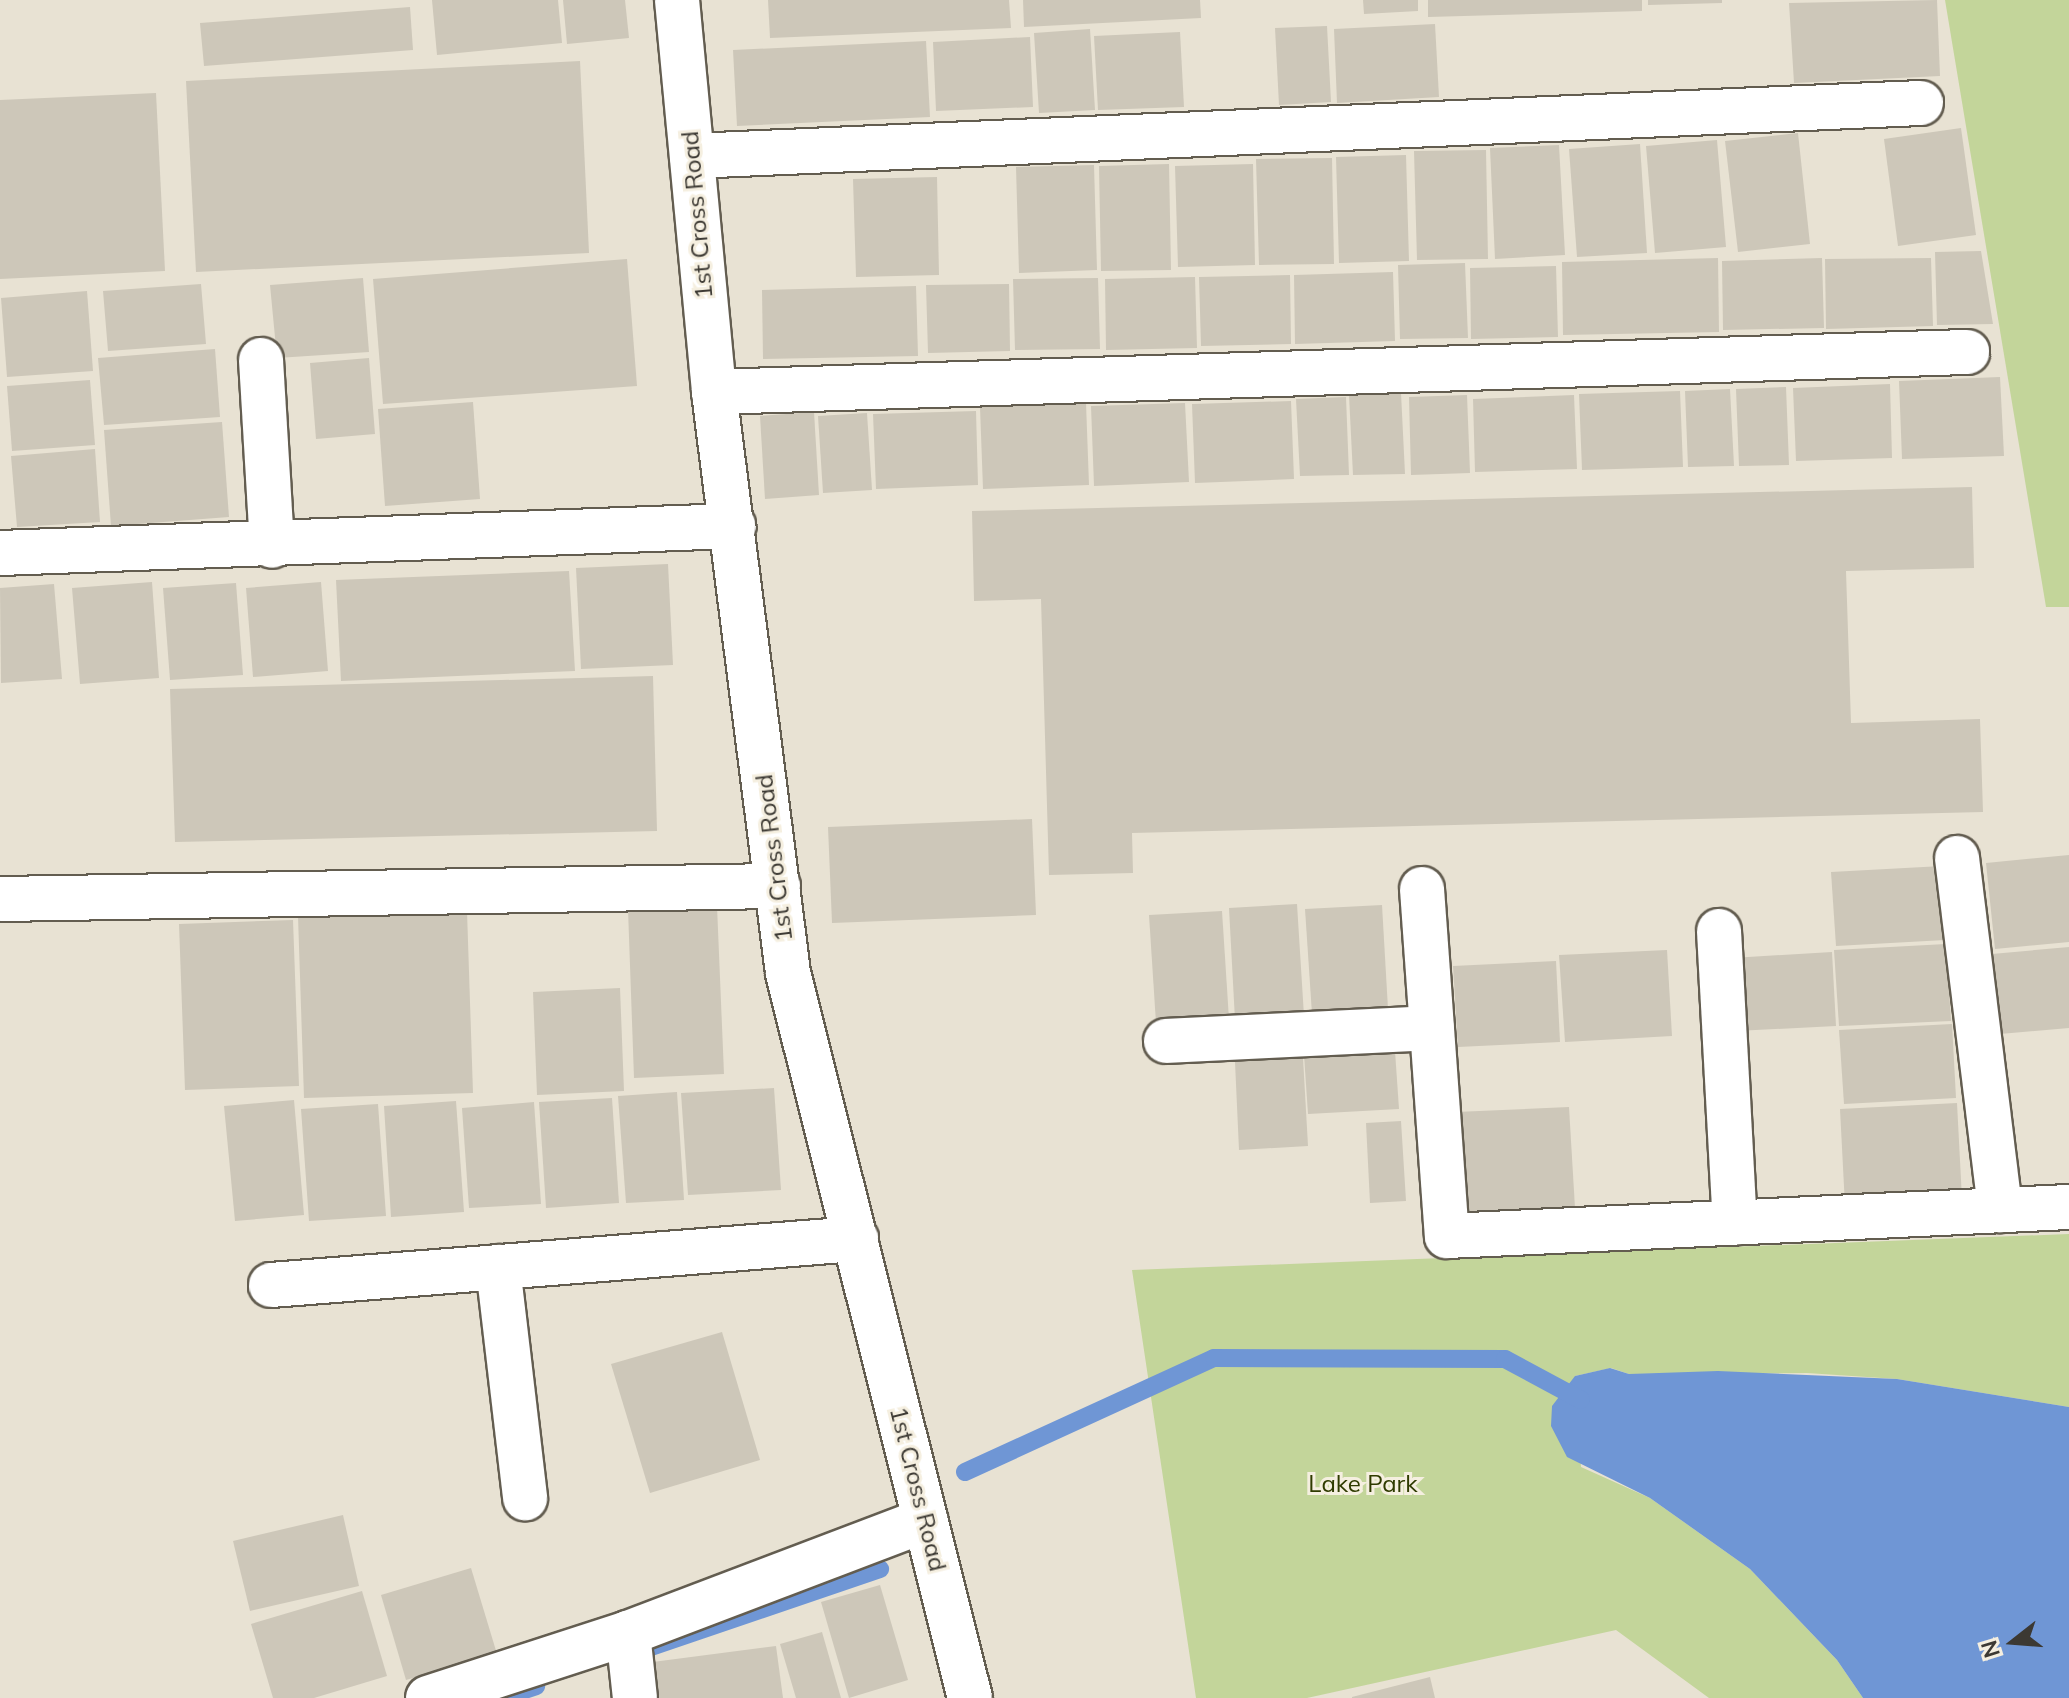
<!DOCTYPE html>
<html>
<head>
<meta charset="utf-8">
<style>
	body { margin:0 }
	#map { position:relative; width:2069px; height:1698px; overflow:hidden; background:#e8e2d3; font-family:Mulish,sans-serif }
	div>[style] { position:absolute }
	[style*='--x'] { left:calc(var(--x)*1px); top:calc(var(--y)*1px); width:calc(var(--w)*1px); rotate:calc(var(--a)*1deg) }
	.green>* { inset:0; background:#c3d59a }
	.water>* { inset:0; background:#6f96d5 }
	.stream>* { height:18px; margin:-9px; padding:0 9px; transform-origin:9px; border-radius:9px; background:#6f96d5 }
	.building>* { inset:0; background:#cdc7b9 }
	.roads { filter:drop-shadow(2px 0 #635d50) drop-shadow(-2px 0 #635d50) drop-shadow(0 2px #635d50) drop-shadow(0 -2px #635d50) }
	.street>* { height:44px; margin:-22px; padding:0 22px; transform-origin:22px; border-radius:22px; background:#fff }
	span { translate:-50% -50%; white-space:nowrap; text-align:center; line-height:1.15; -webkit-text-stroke:6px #f5efe0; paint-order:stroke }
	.street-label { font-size:24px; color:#3c3933 }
	.park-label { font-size:24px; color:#2f3b00 }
	.north { position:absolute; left:1973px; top:1602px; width:80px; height:80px; -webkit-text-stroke:6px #f5efe0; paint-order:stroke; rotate:253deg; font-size:22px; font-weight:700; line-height:32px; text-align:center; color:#3c3933 }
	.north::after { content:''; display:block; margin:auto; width:28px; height:36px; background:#3c3933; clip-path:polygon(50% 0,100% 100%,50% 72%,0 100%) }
</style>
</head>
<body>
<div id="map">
	<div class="green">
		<i style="clip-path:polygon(1945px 0,2069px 0,2069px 607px,2046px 607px)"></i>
		<i style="clip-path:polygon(2069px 1234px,2069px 1407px,1897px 1379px,1807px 1373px,1629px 1374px,1611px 1368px,1575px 1376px,1581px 1467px,1650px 1498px,1750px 1569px,1837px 1660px,1863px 1698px,1709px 1698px,1616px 1630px,1307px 1698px,1196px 1698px,1132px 1270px)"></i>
	</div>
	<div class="water">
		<i style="clip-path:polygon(1610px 1368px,1629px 1374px,1718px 1371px,1897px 1379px,2069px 1407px,2069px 1698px,1863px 1698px,1837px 1660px,1750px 1569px,1650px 1498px,1567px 1457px,1551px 1426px,1552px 1406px,1575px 1376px)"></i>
	</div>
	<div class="stream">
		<i style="--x:965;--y:1472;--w:274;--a:-24.6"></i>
		<i style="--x:1214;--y:1358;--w:291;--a:0.2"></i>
		<i style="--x:1505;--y:1359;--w:86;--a:28.3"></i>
		<i style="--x:651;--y:1647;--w:242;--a:-18.8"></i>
		<i style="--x:500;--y:1698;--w:38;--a:-18"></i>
	</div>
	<div class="building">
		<i style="clip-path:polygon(432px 0,558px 0,562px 43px,437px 55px)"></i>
		<i style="clip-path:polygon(563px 0,625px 0,629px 38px,567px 44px)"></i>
		<i style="clip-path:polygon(768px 0,1009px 0,1011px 28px,770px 38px)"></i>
		<i style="clip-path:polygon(1023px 0,1200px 0,1201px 18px,1024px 27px)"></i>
		<i style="clip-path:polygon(1363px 0,1418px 0,1418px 11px,1364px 14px)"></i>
		<i style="clip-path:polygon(1428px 0,1642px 0,1642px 11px,1428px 17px)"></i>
		<i style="clip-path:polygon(1648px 0,1722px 0,1722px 3px,1648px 5px)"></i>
		<i style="clip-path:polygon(1937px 0,1940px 76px,1794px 83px,1789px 3px)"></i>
		<i style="clip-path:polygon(410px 7px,413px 50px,204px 66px,200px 23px)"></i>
		<i style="clip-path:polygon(1435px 24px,1439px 97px,1337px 103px,1334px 29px)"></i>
		<i style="clip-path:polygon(1327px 26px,1331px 102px,1279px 105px,1275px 28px)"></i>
		<i style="clip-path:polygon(1090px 29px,1095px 110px,1039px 113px,1034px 33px)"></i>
		<i style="clip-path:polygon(1180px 32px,1184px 107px,1098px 110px,1094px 36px)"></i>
		<i style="clip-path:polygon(1030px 37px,1033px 107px,936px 111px,933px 42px)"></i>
		<i style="clip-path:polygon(926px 41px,930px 117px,737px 126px,733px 50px)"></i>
		<i style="clip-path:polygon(580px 61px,589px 253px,196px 272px,186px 81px)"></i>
		<i style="clip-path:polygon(156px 93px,165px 271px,0 279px,0 100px)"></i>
		<i style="clip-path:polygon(1961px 128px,1976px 235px,1898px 246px,1884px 139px)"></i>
		<i style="clip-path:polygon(1798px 133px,1810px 244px,1738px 252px,1725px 141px)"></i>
		<i style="clip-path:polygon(1717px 140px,1726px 247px,1655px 253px,1646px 146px)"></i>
		<i style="clip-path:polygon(1640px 144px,1647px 253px,1577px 257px,1569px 149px)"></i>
		<i style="clip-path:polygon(1559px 145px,1565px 255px,1495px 259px,1490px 148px)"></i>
		<i style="clip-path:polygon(1486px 150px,1488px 259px,1417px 260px,1414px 151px)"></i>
		<i style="clip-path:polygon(1406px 155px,1409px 261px,1339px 263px,1336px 157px)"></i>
		<i style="clip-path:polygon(1332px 158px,1334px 264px,1259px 265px,1256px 159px)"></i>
		<i style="clip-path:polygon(1169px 164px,1171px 270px,1101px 271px,1099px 166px)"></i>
		<i style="clip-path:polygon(1253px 164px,1255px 265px,1178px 267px,1175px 166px)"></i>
		<i style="clip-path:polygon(1094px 165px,1097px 270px,1019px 273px,1016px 167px)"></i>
		<i style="clip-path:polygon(937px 177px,939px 275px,856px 277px,853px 179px)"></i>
		<i style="clip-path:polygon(1981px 251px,1993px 324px,1937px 325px,1935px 252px)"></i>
		<i style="clip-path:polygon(1718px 258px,1719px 332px,1563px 335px,1562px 262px)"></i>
		<i style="clip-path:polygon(1822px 258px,1824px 328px,1723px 330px,1722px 261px)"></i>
		<i style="clip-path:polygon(1931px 258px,1933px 326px,1826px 329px,1825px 259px)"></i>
		<i style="clip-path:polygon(627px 259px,637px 386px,383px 404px,373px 279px)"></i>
		<i style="clip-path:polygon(1465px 263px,1468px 338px,1400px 339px,1398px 265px)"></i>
		<i style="clip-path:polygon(1556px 266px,1558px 337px,1471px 339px,1470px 268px)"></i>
		<i style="clip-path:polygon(1393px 272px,1395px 341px,1295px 344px,1294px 275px)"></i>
		<i style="clip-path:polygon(1290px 275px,1291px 344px,1201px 346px,1199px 277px)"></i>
		<i style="clip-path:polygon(1195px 277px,1197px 348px,1106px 350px,1105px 279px)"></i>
		<i style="clip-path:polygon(363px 278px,369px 352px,277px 358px,270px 285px)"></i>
		<i style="clip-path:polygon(1098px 278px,1100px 349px,1015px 350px,1013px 279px)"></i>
		<i style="clip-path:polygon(201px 284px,206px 344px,108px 351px,103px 291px)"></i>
		<i style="clip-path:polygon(1009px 284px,1010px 351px,928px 353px,926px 285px)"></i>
		<i style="clip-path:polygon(916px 286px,918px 356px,763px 359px,762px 290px)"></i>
		<i style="clip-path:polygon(87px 291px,93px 371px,7px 377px,1px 298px)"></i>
		<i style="clip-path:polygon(215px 349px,220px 417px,104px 425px,98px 358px)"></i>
		<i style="clip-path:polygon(369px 358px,375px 434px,316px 439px,310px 363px)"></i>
		<i style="clip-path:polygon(2000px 377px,2004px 456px,1902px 459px,1899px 381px)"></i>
		<i style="clip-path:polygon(90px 380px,95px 445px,12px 451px,7px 386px)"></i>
		<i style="clip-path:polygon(1890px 384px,1892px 458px,1796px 461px,1793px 388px)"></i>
		<i style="clip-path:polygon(1786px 387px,1789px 465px,1739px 466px,1736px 389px)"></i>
		<i style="clip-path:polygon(1730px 389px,1734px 466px,1688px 467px,1685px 391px)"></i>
		<i style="clip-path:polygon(1680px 391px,1683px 467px,1582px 470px,1579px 394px)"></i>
		<i style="clip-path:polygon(1401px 393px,1405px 474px,1353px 475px,1349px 395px)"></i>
		<i style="clip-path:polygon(1467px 395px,1470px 473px,1411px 475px,1409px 397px)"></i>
		<i style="clip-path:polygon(1574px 395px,1577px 469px,1475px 472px,1473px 399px)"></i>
		<i style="clip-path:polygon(1346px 397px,1349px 475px,1300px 476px,1296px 399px)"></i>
		<i style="clip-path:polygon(1291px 401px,1294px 479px,1195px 483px,1192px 404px)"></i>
		<i style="clip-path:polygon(473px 402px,480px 499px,385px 506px,378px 409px)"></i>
		<i style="clip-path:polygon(1086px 403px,1089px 485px,983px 489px,980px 407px)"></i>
		<i style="clip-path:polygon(1185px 403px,1189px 482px,1094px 486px,1091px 406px)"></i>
		<i style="clip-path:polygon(976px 411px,978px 485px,876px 489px,873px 414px)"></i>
		<i style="clip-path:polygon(814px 412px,819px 495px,765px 499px,760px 416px)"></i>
		<i style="clip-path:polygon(867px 413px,872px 490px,823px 493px,818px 416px)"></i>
		<i style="clip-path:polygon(222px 422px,229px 517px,111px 526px,104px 430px)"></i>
		<i style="clip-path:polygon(95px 449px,100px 522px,17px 527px,11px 456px)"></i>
		<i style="clip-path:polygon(1972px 487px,1974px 568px,1846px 571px,1851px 723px,1980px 719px,1983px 812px,1132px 833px,1133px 873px,1049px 875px,1041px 599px,974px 601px,972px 511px)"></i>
		<i style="clip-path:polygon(668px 564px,673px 665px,581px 669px,576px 568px)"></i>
		<i style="clip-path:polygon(569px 571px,575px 671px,341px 681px,336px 580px)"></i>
		<i style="clip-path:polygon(152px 582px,159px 678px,80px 684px,72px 588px)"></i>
		<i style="clip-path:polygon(321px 582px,328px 671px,253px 677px,246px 588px)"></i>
		<i style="clip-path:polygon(236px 583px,243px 675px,170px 680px,163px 588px)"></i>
		<i style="clip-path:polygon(54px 584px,62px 679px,1px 683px,0 588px)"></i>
		<i style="clip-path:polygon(653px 676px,657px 831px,175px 842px,170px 689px)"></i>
		<i style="clip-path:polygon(1032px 819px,1036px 915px,832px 923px,828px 827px)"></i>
		<i style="clip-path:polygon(2069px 855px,2069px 942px,1995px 949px,1986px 863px)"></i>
		<i style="clip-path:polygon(1942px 866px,1945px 940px,1836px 946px,1831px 872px)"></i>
		<i style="clip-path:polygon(1297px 904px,1304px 1016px,1235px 1020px,1229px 908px)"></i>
		<i style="clip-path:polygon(1382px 905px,1388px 1009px,1312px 1014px,1305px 909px)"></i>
		<i style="clip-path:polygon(717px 906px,724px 1074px,634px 1078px,628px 909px)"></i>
		<i style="clip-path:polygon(467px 911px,473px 1093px,304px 1098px,298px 916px)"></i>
		<i style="clip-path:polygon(1222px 911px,1229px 1019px,1156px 1023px,1149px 915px)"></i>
		<i style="clip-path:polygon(293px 920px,299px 1086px,185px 1090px,179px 924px)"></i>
		<i style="clip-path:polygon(1946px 944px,1951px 1021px,1839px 1026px,1834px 950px)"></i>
		<i style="clip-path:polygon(2069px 947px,2069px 1028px,2000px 1034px,1992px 954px)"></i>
		<i style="clip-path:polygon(1667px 950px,1672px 1036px,1565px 1042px,1559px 955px)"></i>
		<i style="clip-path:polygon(1832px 952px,1836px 1026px,1736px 1031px,1732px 958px)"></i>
		<i style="clip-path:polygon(1556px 961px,1560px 1042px,1458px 1047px,1453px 966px)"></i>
		<i style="clip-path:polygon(620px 988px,624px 1091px,537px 1095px,533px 992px)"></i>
		<i style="clip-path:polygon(1952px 1024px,1956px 1098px,1844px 1104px,1839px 1030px)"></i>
		<i style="clip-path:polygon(1395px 1051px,1399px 1109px,1308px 1114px,1304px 1055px)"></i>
		<i style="clip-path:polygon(1303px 1058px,1308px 1146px,1239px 1150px,1235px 1062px)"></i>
		<i style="clip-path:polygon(774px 1088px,781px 1190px,688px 1195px,681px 1093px)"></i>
		<i style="clip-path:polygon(677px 1092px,684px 1200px,626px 1203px,618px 1096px)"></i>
		<i style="clip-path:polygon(612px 1098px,619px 1203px,546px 1208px,539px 1102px)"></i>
		<i style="clip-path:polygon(294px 1100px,304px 1215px,235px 1221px,224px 1106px)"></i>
		<i style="clip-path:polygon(456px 1101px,464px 1212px,391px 1217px,384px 1106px)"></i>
		<i style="clip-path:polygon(534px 1102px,541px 1204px,469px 1208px,462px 1108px)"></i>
		<i style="clip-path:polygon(1957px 1103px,1962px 1199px,1845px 1206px,1840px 1109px)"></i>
		<i style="clip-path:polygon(378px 1104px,386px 1216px,309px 1221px,301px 1109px)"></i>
		<i style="clip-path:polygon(1569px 1107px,1575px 1208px,1462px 1214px,1456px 1112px)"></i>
		<i style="clip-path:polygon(1401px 1121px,1406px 1201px,1370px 1203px,1366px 1123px)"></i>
		<i style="clip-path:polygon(722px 1332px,760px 1460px,650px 1493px,611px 1364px)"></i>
		<i style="clip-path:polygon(343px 1515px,359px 1586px,250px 1611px,233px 1541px)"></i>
		<i style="clip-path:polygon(471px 1568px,497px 1654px,406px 1680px,381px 1595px)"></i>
		<i style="clip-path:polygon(880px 1585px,908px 1680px,849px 1698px,821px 1602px)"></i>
		<i style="clip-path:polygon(362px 1591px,387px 1676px,314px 1698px,273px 1698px,251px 1624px)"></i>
		<i style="clip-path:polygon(822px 1632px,841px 1698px,796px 1698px,780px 1644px)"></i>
		<i style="clip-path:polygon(776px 1646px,783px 1698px,650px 1698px,645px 1663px)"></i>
		<i style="clip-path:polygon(1430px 1677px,1435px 1698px,1352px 1698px,1352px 1697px)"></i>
	</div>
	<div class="roads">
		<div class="street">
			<i style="--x:677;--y:0;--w:394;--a:84.6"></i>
			<i style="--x:714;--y:392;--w:586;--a:82.74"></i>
			<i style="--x:788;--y:973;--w:747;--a:75.91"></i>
			<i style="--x:692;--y:156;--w:1230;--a:-2.47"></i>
			<i style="--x:261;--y:360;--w:186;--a:86.6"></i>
			<i style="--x:714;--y:392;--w:1254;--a:-1.83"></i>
			<i style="--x:0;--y:553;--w:734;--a:-2.11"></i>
			<i style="--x:1957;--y:858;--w:355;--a:83"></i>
			<i style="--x:1422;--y:889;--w:348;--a:85.9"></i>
			<i style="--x:1447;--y:1236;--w:623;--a:-2.67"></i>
			<i style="--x:0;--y:899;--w:778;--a:-0.96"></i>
			<i style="--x:1719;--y:931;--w:292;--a:86.9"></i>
			<i style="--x:1166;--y:1041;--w:266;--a:-2.8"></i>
			<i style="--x:498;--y:1267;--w:233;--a:83.3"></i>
			<i style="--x:271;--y:1285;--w:587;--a:-4.5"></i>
			<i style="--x:628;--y:1633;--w:65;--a:83.9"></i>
			<i style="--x:428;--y:1698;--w:210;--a:-18"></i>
			<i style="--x:628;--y:1633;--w:318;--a:-20.8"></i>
		</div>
	</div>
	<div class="street-label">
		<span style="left:697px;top:215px;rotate:-95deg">1st Cross Road</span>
		<span style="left:774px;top:858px;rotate:-97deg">1st Cross Road</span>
		<span style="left:918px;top:1489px;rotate:76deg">1st Cross Road</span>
	</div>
	<div class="park-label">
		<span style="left:1363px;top:1484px">Lake Park</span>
	</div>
	<div class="north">N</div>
</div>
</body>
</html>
